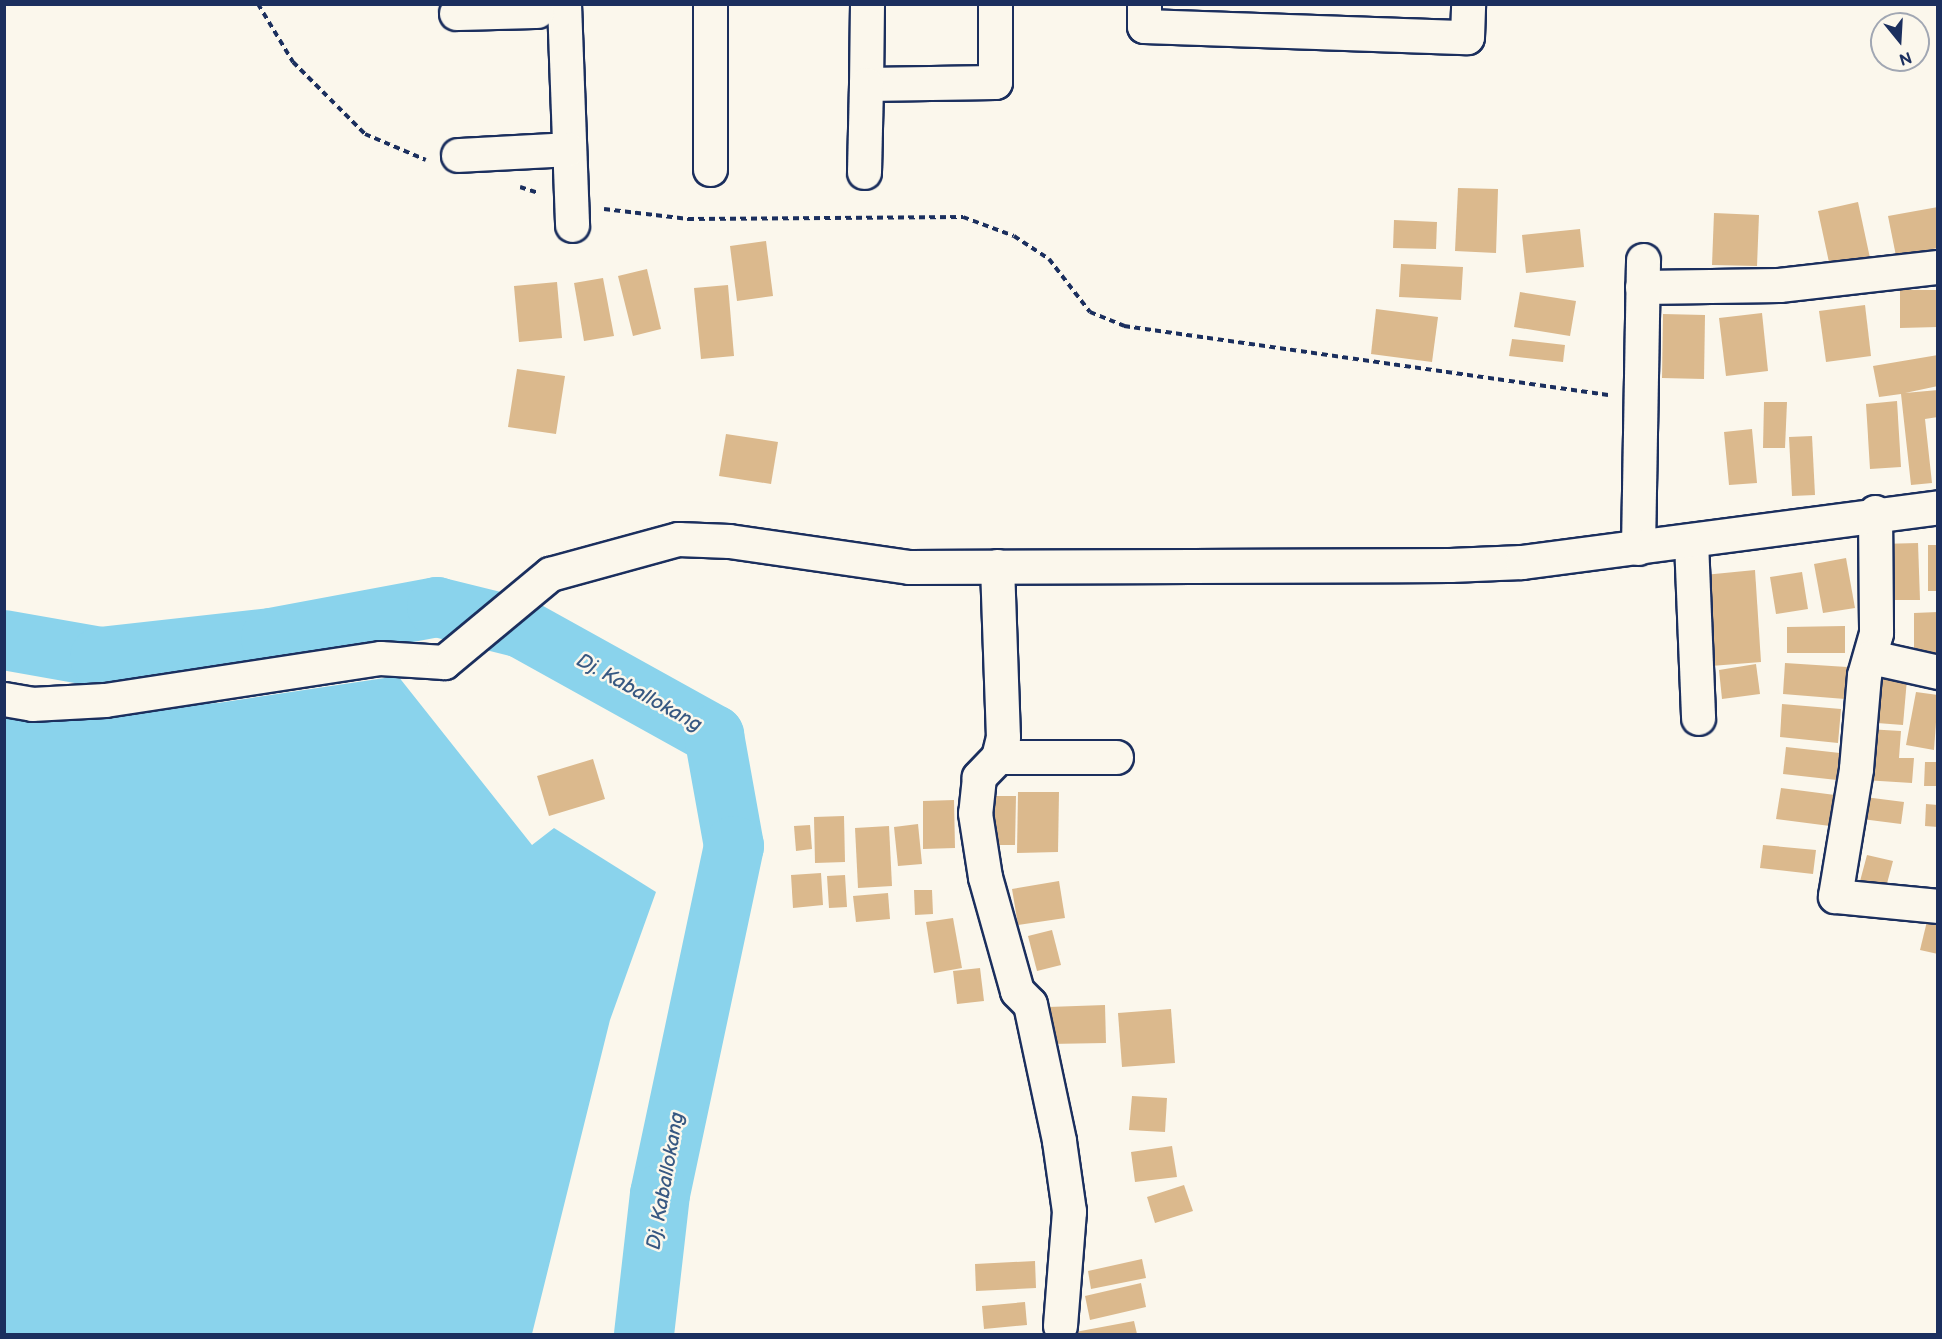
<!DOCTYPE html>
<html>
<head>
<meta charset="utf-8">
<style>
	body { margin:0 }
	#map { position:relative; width:1942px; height:1339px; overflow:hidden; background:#fbf7ec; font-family:"Balsamiq Sans",sans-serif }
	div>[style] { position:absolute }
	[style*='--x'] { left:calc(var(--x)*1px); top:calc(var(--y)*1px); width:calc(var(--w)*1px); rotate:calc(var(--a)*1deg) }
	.water>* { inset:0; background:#8ad3ec }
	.river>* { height:60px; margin:-30px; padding:0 30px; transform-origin:30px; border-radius:30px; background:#8ad3ec }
	.building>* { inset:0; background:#dbb98d }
	.path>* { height:4px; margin-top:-2px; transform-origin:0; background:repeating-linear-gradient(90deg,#1b2f5e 0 6px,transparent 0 10.5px) }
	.roads { filter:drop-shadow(2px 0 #1b2f5e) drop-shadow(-2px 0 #1b2f5e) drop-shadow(0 2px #1b2f5e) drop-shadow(0 -2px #1b2f5e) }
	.street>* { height:33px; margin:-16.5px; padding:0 16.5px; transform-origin:16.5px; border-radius:16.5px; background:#fbf7ec }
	span { translate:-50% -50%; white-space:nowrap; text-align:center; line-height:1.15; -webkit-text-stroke:5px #fbf7ec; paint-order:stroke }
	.water-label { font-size:20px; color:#375882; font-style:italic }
	.frame { position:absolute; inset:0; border:6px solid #1b2f5e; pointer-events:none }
	.north { position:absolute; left:1870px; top:12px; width:60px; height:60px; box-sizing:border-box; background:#fbf7ec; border:2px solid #a1a7b3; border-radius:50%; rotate:162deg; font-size:16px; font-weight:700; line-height:24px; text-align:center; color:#1b2f5e }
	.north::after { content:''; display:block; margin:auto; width:21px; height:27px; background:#1b2f5e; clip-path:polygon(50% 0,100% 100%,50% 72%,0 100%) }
</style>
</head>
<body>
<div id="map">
	<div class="water">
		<i style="clip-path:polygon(398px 676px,532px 845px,554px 828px,656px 892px,610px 1020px,532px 1334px,5px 1334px,4px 713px,218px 703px)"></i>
	</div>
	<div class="river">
		<i style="--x:4;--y:640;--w:97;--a:10"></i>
		<i style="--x:100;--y:657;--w:172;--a:-6.3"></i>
		<i style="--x:271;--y:638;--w:169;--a:-10.6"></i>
		<i style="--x:437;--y:607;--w:87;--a:14"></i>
		<i style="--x:521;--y:628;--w:221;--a:29"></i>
		<i style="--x:714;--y:735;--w:113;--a:79.8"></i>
		<i style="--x:734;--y:846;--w:356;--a:102"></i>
		<i style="--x:660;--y:1194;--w:141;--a:96.5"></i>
	</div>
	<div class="building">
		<i style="clip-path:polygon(1458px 188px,1498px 189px,1496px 253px,1455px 251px)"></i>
		<i style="clip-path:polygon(1858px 202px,1870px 258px,1830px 267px,1818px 211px)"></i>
		<i style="clip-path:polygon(1938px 207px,1938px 248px,1896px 256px,1888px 216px)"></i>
		<i style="clip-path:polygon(1714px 213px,1759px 215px,1757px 266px,1712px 265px)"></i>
		<i style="clip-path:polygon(1394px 220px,1437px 222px,1436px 249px,1393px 248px)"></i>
		<i style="clip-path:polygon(1580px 229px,1584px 267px,1526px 273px,1522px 235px)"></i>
		<i style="clip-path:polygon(766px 241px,773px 296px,737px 301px,730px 246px)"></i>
		<i style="clip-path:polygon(1401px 264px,1463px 267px,1461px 300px,1399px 297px)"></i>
		<i style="clip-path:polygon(647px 269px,661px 329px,633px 336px,618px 276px)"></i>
		<i style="clip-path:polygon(603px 278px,614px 336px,584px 341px,574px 283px)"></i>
		<i style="clip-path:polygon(557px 282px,562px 338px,519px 342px,514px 286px)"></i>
		<i style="clip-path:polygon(728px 285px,734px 356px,701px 359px,694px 288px)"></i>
		<i style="clip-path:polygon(1900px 290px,1938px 290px,1938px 327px,1900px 328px)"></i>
		<i style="clip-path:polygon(1520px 292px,1576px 301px,1570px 336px,1514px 327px)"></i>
		<i style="clip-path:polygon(1865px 305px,1871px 356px,1826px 362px,1819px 311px)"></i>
		<i style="clip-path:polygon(1376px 309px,1438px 317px,1432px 362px,1371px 354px)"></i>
		<i style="clip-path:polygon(1762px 313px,1768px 371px,1726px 376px,1719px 318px)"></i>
		<i style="clip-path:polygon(1663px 314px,1705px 315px,1704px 379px,1662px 378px)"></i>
		<i style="clip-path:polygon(1512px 339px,1565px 345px,1563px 362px,1509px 356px)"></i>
		<i style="clip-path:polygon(1938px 355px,1938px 386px,1905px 393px,1938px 390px,1938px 417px,1925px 419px,1932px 483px,1911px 485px,1901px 394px,1879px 397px,1873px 366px)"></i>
		<i style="clip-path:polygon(517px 369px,565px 376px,556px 434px,508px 427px)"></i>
		<i style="clip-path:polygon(1897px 401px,1901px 467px,1870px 469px,1866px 404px)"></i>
		<i style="clip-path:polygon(1764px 402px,1787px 402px,1785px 448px,1763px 448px)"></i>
		<i style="clip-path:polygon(1752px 429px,1757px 483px,1729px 485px,1724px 432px)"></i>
		<i style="clip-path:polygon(726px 434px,778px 442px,771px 484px,719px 476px)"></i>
		<i style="clip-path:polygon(1812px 436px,1815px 495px,1792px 496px,1789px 437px)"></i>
		<i style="clip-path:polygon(1918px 543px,1920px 600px,1881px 600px,1880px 544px)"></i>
		<i style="clip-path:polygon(1928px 545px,1938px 545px,1938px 591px,1928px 591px)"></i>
		<i style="clip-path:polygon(1846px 558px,1855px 608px,1823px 613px,1814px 564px)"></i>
		<i style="clip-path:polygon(1755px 570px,1761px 662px,1711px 666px,1704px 575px)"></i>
		<i style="clip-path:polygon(1802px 572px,1808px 609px,1776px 614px,1770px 577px)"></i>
		<i style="clip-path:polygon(1938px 612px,1938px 658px,1914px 658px,1914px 613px)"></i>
		<i style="clip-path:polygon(1845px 626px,1845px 653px,1787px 653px,1787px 627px)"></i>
		<i style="clip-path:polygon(1785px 663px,1847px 667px,1845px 699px,1783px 694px)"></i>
		<i style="clip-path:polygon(1756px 664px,1760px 694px,1722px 699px,1719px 670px)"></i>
		<i style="clip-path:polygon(1867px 676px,1907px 679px,1903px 725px,1864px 722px)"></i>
		<i style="clip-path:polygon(1916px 692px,1938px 695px,1934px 750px,1906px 745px)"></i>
		<i style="clip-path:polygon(1782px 704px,1841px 709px,1838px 743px,1780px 737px)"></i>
		<i style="clip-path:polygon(1867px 729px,1901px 731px,1899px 758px,1914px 758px,1912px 783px,1864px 780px)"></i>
		<i style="clip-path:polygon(1786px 747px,1840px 753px,1837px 780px,1783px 774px)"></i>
		<i style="clip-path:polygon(593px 759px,605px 799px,549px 816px,537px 776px)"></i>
		<i style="clip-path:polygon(1925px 762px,1938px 762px,1938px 786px,1924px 786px)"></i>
		<i style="clip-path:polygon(1781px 788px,1835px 795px,1830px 826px,1776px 819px)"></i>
		<i style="clip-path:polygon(1018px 792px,1059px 792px,1058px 852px,1017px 853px)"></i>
		<i style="clip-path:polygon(981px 796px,1016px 796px,1015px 845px,981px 845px)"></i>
		<i style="clip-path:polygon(1857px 796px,1904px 802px,1901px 824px,1854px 818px)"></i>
		<i style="clip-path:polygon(954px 800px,955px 848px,923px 849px,923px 801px)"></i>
		<i style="clip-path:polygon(1926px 804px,1938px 805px,1938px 827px,1925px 826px)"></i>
		<i style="clip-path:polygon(844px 816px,845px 862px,815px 863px,814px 817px)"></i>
		<i style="clip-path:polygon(918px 824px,922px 864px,898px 866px,894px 827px)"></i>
		<i style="clip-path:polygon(810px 825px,812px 849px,796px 851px,794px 826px)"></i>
		<i style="clip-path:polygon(889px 826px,892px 886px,858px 888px,855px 828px)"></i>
		<i style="clip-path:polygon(1763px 845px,1816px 850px,1813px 874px,1760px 868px)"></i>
		<i style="clip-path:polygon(1867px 855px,1893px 861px,1885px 891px,1859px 885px)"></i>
		<i style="clip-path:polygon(821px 873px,823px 905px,793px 908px,791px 875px)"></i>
		<i style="clip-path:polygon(845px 875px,847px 907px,829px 908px,827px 876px)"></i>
		<i style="clip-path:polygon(1059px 881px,1065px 918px,1018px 925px,1012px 889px)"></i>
		<i style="clip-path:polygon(914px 890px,932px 890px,933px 914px,915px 915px)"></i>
		<i style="clip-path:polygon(888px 893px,890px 919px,856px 922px,853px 896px)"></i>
		<i style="clip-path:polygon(1929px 913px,1938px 915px,1938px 954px,1920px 950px)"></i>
		<i style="clip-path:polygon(953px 918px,962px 968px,934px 973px,926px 922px)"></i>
		<i style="clip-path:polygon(1052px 930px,1061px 965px,1037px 971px,1028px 936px)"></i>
		<i style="clip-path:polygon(980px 968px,984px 1001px,957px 1004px,953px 971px)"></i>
		<i style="clip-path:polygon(1105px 1005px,1106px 1043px,1049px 1044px,1048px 1007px)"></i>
		<i style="clip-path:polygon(1171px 1009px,1175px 1063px,1122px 1067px,1118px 1013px)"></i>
		<i style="clip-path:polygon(1132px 1096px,1167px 1098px,1165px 1132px,1129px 1130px)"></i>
		<i style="clip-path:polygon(1172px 1146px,1177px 1177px,1135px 1182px,1131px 1152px)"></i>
		<i style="clip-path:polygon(1184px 1185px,1193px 1211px,1155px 1223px,1147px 1197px)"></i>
		<i style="clip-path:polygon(1142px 1259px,1146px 1278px,1091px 1289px,1088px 1271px)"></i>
		<i style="clip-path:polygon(1035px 1261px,1036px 1288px,976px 1291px,975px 1264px)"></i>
		<i style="clip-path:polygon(1141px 1283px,1146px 1307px,1090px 1320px,1085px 1296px)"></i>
		<i style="clip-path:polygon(1025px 1302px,1027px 1325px,984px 1329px,982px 1306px)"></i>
		<i style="clip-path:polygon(1134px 1321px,1137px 1334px,1070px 1334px,1070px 1333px)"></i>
	</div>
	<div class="path">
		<i style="--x:258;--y:4;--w:68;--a:58.9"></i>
		<i style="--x:293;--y:62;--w:102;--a:45"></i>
		<i style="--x:365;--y:134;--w:66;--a:23.1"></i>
		<i style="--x:520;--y:187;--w:19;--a:18"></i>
		<i style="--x:604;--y:209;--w:85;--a:6.8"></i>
		<i style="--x:688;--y:219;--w:275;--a:-0.4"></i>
		<i style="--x:963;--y:217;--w:54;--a:20.4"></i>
		<i style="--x:1014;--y:236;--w:42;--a:33.3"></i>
		<i style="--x:1049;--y:259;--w:67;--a:52.3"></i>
		<i style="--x:1090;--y:312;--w:37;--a:22"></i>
		<i style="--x:1124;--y:326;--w:489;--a:8.1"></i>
	</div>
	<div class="roads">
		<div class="street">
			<i style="--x:564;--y:4;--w:221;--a:87.9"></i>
			<i style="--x:867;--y:4;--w:80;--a:90.7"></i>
			<i style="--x:866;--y:84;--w:129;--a:-0.9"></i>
			<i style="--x:995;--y:82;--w:78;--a:-90"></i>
			<i style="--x:1144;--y:4;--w:22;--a:90"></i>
			<i style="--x:1144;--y:26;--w:323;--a:2"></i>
			<i style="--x:1467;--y:37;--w:33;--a:-88"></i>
			<i style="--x:456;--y:13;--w:81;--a:-1.4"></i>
			<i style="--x:458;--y:155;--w:110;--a:-3.1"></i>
			<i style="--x:710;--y:169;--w:165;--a:-90"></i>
			<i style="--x:864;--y:172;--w:88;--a:-88.7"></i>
			<i style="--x:1642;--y:287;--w:137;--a:-0.8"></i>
			<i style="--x:1779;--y:285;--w:160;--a:-6.5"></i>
			<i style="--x:1875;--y:512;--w:121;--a:89.5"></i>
			<i style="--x:1876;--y:633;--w:44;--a:105.9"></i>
			<i style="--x:1864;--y:675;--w:94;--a:94.9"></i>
			<i style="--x:1856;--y:769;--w:129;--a:99.4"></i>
			<i style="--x:1835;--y:896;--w:103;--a:5.5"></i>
			<i style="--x:1691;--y:541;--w:177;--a:87.7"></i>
			<i style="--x:1638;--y:548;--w:288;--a:-89"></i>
			<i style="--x:997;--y:566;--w:171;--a:88"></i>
			<i style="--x:1003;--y:737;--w:21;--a:104"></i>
			<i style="--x:998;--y:757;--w:28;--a:134"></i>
			<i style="--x:979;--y:777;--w:36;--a:96"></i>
			<i style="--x:975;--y:813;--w:65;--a:81.1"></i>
			<i style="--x:985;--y:877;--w:118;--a:74.3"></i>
			<i style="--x:1017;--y:991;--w:18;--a:45"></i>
			<i style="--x:1030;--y:1004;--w:140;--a:78"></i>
			<i style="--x:1059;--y:1141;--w:71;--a:81.9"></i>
			<i style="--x:1069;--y:1211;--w:115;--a:94.5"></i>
			<i style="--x:1871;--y:657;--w:69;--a:12.6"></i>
			<i style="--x:4;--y:699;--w:28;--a:10"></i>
			<i style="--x:32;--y:704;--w:73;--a:-3.1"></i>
			<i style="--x:105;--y:700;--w:278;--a:-8.7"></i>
			<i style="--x:380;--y:658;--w:64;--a:3.6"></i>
			<i style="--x:444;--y:662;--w:138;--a:-39.7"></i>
			<i style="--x:550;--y:574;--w:133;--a:-15.3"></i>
			<i style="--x:678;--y:539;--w:51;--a:2.2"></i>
			<i style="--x:729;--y:541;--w:182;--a:8.2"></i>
			<i style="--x:909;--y:567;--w:541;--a:-0.21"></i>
			<i style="--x:1450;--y:565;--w:72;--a:-2.4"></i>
			<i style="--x:1522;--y:562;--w:420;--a:-7.5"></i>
			<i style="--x:998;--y:757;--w:118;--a:0"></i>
		</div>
	</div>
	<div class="water-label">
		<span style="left:639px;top:693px;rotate:29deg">Dj. Kaballokang</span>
		<span style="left:666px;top:1181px;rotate:-80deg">Dj. Kaballokang</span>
	</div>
	<div class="frame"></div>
	<div class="north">N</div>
</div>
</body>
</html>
